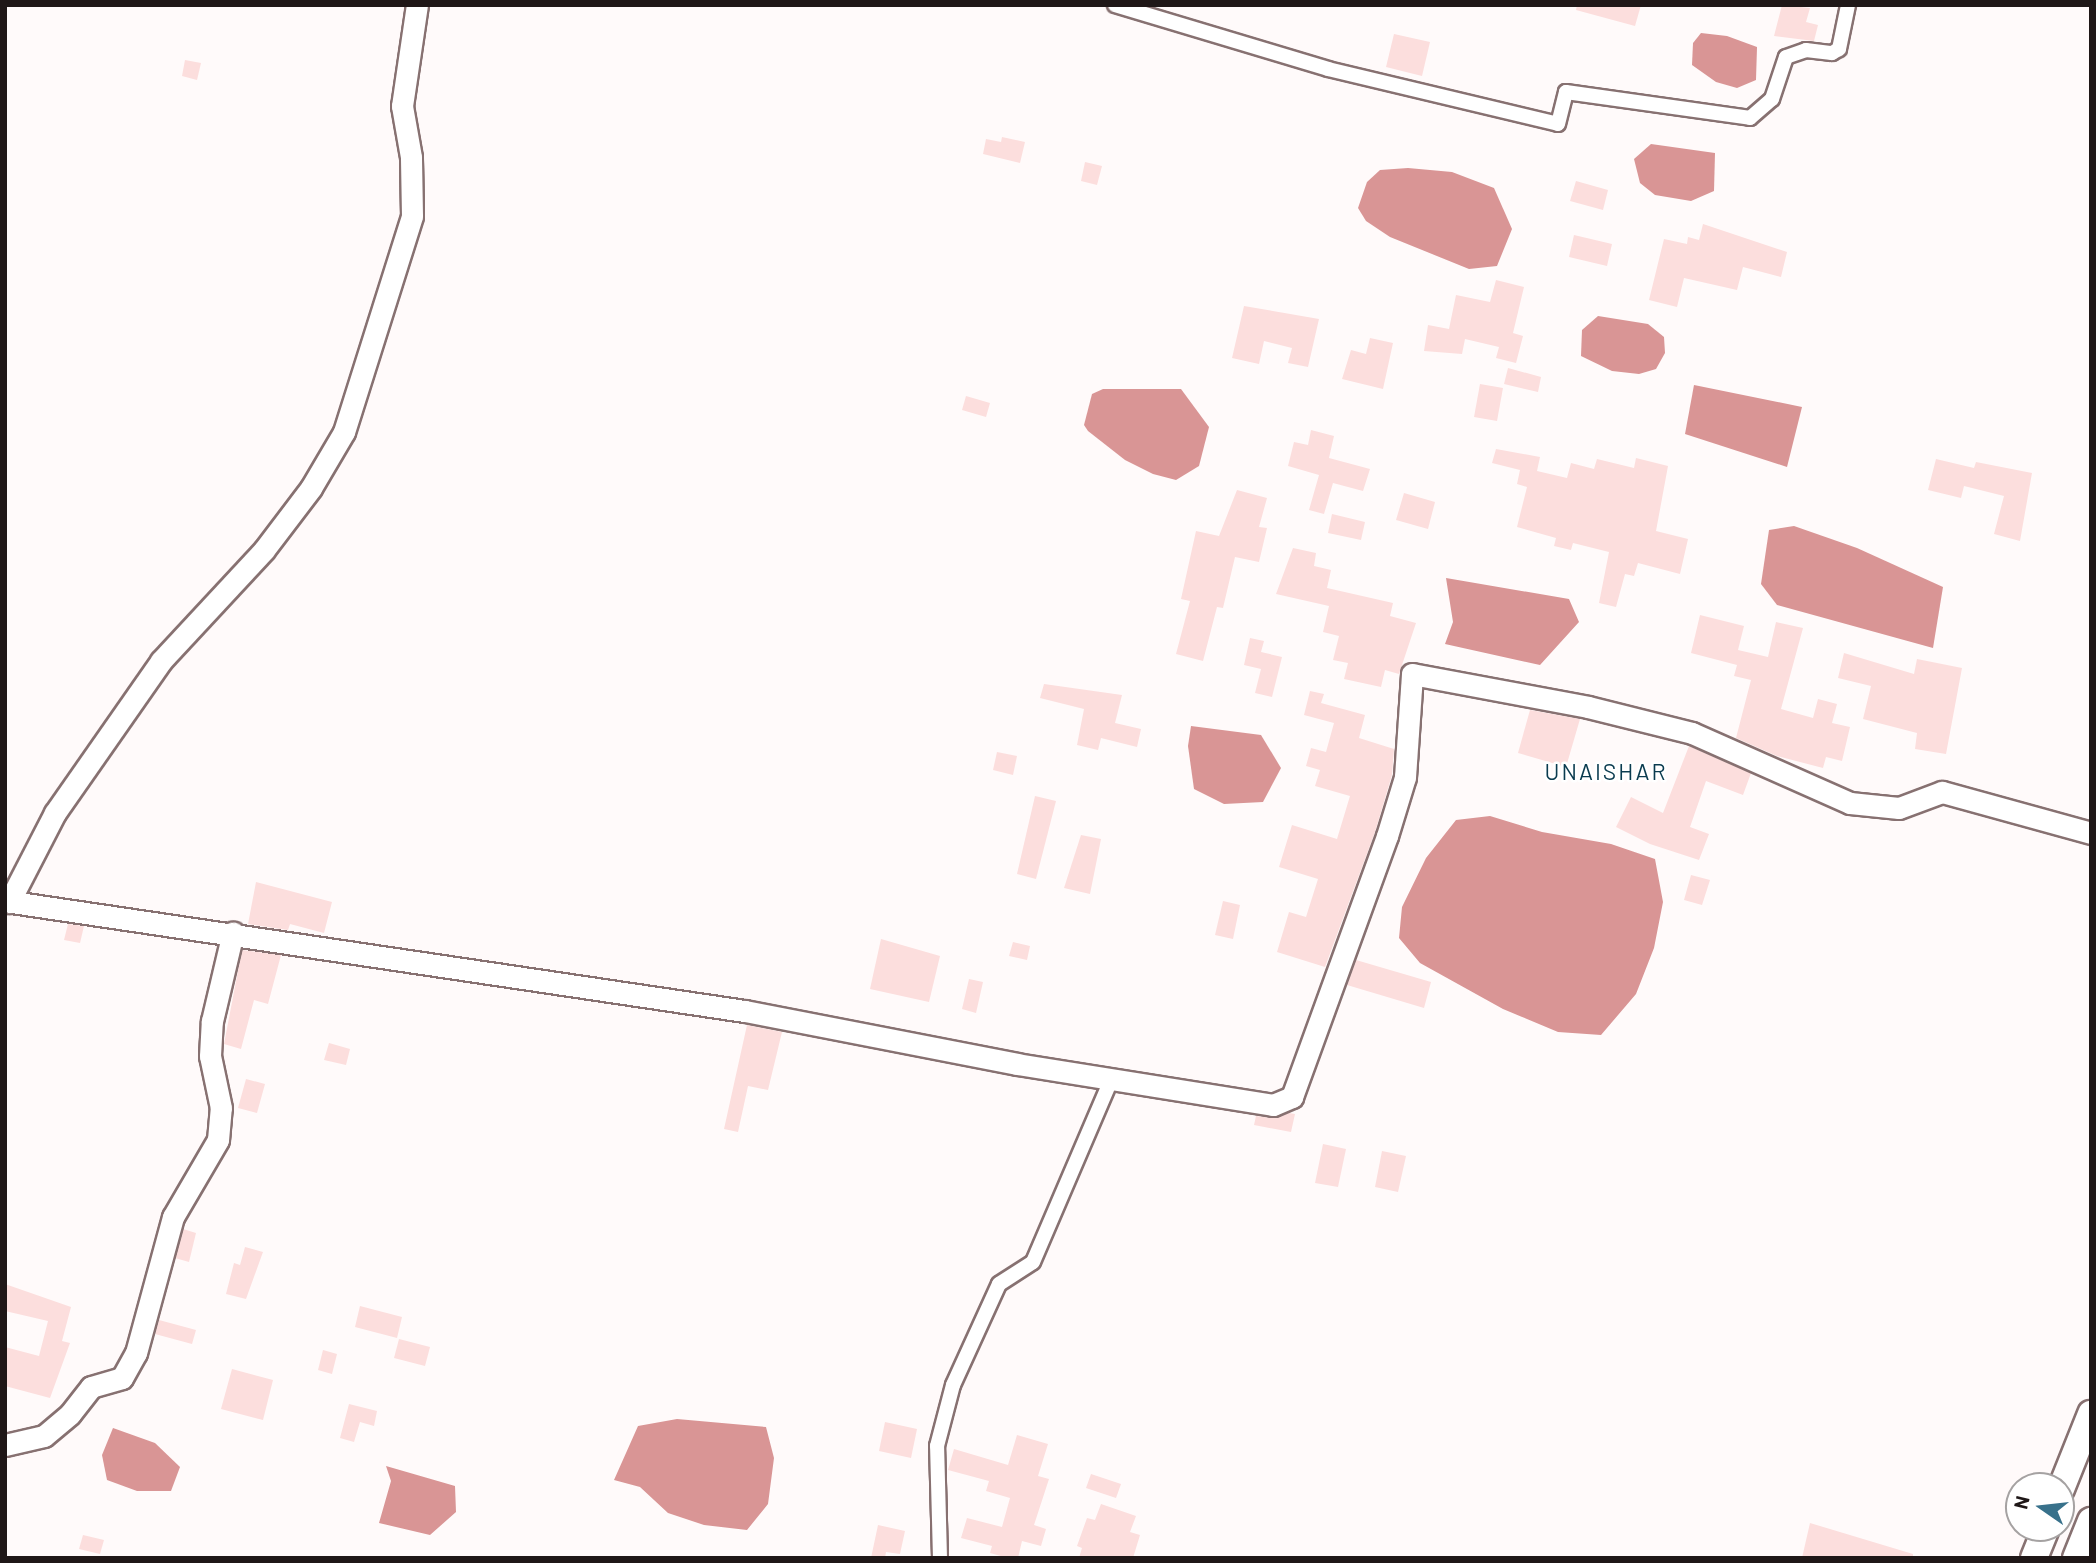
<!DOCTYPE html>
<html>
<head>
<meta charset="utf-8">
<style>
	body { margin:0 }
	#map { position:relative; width:2096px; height:1563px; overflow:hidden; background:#fffafa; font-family:Barlow,sans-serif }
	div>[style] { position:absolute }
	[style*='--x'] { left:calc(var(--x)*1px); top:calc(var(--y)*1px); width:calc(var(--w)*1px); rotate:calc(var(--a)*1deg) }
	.water>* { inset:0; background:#d99595 }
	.building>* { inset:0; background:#fcdedd }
	.roads { filter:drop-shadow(2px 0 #877171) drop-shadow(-2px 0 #877171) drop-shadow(0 2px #877171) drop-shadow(0 -2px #877171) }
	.street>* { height:14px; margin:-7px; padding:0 7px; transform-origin:7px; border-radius:7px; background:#fff }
	.secondary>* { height:21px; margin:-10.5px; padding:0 10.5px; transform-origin:10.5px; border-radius:10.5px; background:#fff }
	.highway>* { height:26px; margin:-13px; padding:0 13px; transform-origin:13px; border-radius:13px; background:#fff }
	span { translate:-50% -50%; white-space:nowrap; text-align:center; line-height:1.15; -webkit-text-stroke:5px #fff; paint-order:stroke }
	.quarter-label { font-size:23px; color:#0a3b4f; letter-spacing:2px }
	.frame { position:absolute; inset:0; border:7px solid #1f1717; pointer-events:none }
	.north { position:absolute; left:2005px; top:1472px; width:70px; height:70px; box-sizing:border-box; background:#fff; border:2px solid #a5a2a2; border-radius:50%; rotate:284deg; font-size:19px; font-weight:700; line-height:28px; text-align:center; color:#1f1717 }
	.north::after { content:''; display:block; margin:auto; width:24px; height:32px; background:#38718b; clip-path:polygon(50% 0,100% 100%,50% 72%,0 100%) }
</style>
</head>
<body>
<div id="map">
	<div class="water">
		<i style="clip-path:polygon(1701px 33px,1727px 36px,1757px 47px,1756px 80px,1737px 88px,1716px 82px,1692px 65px,1693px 43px)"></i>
		<i style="clip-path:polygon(1651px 144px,1715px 153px,1714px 191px,1691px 201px,1655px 195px,1640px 183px,1634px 159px)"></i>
		<i style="clip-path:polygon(1408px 168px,1452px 172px,1494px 188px,1512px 229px,1497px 266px,1469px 269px,1390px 237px,1366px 221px,1358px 208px,1367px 182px,1380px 170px)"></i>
		<i style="clip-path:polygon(1598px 316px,1648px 324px,1664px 337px,1665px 353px,1656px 369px,1639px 374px,1612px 371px,1581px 356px,1582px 330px)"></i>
		<i style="clip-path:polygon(1694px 385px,1802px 407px,1787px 467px,1685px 434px)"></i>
		<i style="clip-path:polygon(1103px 389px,1181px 389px,1209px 427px,1199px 466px,1176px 480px,1153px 474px,1125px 460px,1088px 431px,1084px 425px,1092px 394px)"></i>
		<i style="clip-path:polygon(1794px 526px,1857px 548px,1943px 587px,1933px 648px,1777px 605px,1761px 584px,1769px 530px)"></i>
		<i style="clip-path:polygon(1446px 578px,1569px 599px,1579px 622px,1540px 665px,1445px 644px,1453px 622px)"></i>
		<i style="clip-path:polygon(1191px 726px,1261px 735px,1281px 768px,1263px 802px,1224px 804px,1194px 789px,1188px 746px)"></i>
		<i style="clip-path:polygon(1490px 816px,1542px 832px,1611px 844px,1655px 859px,1663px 902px,1654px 948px,1636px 994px,1601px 1035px,1558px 1032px,1503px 1009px,1420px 963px,1399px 938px,1402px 907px,1426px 858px,1456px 820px)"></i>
		<i style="clip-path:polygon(677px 1419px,766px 1427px,774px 1458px,768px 1504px,747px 1530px,704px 1525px,668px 1513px,640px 1487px,614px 1480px,638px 1426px)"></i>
		<i style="clip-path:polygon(113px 1428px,155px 1443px,180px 1467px,171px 1491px,137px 1491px,107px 1480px,102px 1455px)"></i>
		<i style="clip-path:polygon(386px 1466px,455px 1486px,456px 1512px,430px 1535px,379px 1523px,391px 1481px)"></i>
	</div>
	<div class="building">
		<i style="clip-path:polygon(1577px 5px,1641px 5px,1635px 26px,1576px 10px)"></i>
		<i style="clip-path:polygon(1782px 5px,1810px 8px,1806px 22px,1818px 25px,1814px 41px,1774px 36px)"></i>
		<i style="clip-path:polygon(1394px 34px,1430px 42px,1422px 76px,1386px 67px)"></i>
		<i style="clip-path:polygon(185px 60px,201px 63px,197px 80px,182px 76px)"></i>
		<i style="clip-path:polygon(1002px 137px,1025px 142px,1020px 163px,983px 154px,986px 139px,1001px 142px)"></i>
		<i style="clip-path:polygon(1085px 162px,1102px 166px,1097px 185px,1081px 181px)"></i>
		<i style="clip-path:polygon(1576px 181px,1608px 190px,1603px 210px,1570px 201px)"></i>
		<i style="clip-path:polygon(1703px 224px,1787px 252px,1781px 277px,1743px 267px,1737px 290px,1684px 278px,1677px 307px,1649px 300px,1664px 239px,1687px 244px,1688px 237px,1699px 240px)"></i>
		<i style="clip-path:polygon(1574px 235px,1612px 244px,1607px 266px,1569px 257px)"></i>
		<i style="clip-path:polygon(1496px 280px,1524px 287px,1513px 333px,1523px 336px,1516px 363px,1496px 358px,1499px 347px,1465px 339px,1462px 354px,1424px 351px,1428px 325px,1449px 329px,1456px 295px,1490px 302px)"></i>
		<i style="clip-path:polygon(1244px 306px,1319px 319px,1308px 367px,1288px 363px,1292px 348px,1264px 341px,1259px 364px,1232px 358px)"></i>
		<i style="clip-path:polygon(1370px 338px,1393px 343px,1383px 389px,1342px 379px,1351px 350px,1366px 354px)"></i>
		<i style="clip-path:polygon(1508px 368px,1541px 377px,1538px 392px,1504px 384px)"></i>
		<i style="clip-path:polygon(1480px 384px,1503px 388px,1497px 421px,1474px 417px)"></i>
		<i style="clip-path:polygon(966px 396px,990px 403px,986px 417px,962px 410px)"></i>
		<i style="clip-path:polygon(1311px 430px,1334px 436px,1329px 458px,1370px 469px,1363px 491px,1333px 483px,1324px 514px,1309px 510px,1319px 475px,1288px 466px,1294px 442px,1308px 445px)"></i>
		<i style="clip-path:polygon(1496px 449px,1540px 457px,1537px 471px,1567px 478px,1571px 463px,1594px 469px,1597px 459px,1634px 468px,1636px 458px,1668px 466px,1656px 531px,1688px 539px,1680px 574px,1638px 563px,1634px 576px,1625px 574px,1616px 607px,1599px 603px,1609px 552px,1573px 543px,1571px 550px,1554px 546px,1556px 538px,1517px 527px,1527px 487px,1517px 484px,1520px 470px,1492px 463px)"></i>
		<i style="clip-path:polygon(1936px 459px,1974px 468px,1976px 462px,2032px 473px,2020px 541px,1994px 534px,2004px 496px,1964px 486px,1961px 498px,1928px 490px)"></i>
		<i style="clip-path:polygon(1237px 490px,1267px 498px,1259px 527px,1267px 528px,1259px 562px,1235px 557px,1223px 608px,1217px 607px,1203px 661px,1176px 654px,1190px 601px,1181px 599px,1196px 531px,1219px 536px)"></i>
		<i style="clip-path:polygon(1404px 493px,1435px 502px,1428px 529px,1396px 520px)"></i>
		<i style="clip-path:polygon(1332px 514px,1365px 522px,1361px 540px,1328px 533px)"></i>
		<i style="clip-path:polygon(1293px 548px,1316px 553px,1314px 566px,1331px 570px,1327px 588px,1393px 603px,1390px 616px,1416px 623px,1399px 674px,1385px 670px,1381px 687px,1344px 679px,1348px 663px,1333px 660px,1339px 636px,1323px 632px,1329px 606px,1276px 594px)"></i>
		<i style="clip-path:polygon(1700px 615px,1744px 626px,1738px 650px,1768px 657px,1776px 622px,1803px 628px,1781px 709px,1813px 718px,1818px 699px,1837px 704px,1832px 723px,1850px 727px,1842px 761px,1826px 757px,1823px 768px,1777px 756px,1736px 738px,1751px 680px,1734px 676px,1737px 665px,1691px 653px)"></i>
		<i style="clip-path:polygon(1250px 638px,1264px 641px,1261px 652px,1282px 657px,1272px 697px,1255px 693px,1261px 669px,1244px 665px)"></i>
		<i style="clip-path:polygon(1844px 653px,1914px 674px,1917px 659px,1962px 668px,1946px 754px,1915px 749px,1917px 733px,1863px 719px,1871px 686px,1838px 678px)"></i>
		<i style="clip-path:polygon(1044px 684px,1122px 695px,1115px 723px,1141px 729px,1137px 747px,1101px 738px,1098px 750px,1077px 745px,1084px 709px,1040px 698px)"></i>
		<i style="clip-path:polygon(1310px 691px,1324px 694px,1321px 703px,1365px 715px,1359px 738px,1394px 749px,1392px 775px,1375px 832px,1325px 967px,1277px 952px,1289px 912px,1306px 917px,1318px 879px,1279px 867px,1292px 825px,1337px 839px,1350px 796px,1315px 786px,1320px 770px,1306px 766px,1311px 748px,1326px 752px,1334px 723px,1304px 715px)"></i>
		<i style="clip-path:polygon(1530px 710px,1580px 719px,1566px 767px,1518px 753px)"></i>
		<i style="clip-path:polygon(1689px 746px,1751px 773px,1743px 795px,1706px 781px,1690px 827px,1709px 834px,1699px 860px,1650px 844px,1616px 827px,1631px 797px,1663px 813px)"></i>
		<i style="clip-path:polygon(997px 752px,1017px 756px,1013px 775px,993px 770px)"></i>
		<i style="clip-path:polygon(1035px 796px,1056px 801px,1036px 879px,1017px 874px)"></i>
		<i style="clip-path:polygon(1081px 835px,1101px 839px,1090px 894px,1064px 888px)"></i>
		<i style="clip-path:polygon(1691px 875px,1710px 880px,1702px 905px,1684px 900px)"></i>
		<i style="clip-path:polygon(256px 882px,332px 902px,324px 933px,290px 924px,288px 930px,248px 924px)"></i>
		<i style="clip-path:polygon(1223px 901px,1240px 905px,1233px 939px,1215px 935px)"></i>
		<i style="clip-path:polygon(68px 924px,84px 926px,80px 943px,64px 940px)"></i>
		<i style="clip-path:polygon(881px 939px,940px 956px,929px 1002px,870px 989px)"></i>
		<i style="clip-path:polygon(1013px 942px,1030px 946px,1027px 960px,1009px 956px)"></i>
		<i style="clip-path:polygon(242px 950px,281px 955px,268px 1004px,254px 1000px,241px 1049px,224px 1044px)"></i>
		<i style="clip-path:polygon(1356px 960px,1431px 982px,1424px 1008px,1347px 985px)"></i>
		<i style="clip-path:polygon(969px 979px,983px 982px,976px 1013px,962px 1009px)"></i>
		<i style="clip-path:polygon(747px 1025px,782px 1032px,768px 1090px,748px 1086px,738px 1132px,724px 1129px)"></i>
		<i style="clip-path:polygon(329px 1043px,350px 1049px,346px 1065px,324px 1060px)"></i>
		<i style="clip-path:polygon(246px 1079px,265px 1084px,257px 1113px,238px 1108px)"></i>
		<i style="clip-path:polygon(1289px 1113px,1295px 1114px,1291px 1132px,1254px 1125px,1256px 1116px,1272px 1118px)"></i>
		<i style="clip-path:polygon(1323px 1144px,1346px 1149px,1338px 1187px,1315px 1183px)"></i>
		<i style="clip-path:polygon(1382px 1151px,1406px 1156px,1398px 1192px,1375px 1187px)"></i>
		<i style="clip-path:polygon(183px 1229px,196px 1233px,189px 1262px,175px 1258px)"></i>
		<i style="clip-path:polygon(245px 1247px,263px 1252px,246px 1299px,226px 1294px,234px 1263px,240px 1265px)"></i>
		<i style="clip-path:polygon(5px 1284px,71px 1307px,62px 1341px,70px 1343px,50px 1398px,5px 1386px,5px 1347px,39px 1356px,48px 1321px,5px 1311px)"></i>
		<i style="clip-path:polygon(360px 1306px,402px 1317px,397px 1338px,355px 1327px)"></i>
		<i style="clip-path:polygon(159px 1320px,196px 1330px,192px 1344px,155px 1334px)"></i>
		<i style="clip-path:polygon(399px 1339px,430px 1347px,425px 1366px,394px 1358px)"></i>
		<i style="clip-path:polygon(323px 1350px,337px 1354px,332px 1374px,318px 1370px)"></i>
		<i style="clip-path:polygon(232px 1369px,273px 1380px,263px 1420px,221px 1409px)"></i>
		<i style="clip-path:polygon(349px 1404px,377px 1411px,374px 1426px,360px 1422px,354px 1442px,340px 1438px)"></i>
		<i style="clip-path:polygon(885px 1422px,917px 1429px,911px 1458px,879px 1451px)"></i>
		<i style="clip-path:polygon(1017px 1435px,1048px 1444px,1038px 1476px,1049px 1479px,1034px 1525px,1046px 1529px,1041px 1546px,1022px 1541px,1018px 1558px,1008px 1558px,990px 1553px,992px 1546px,961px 1538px,967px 1518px,1002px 1527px,1010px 1498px,986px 1491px,989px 1481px,948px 1470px,954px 1449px,1008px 1465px)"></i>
		<i style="clip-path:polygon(1091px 1474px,1121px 1484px,1116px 1498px,1086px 1488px)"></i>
		<i style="clip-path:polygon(1101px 1504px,1136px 1516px,1130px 1532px,1140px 1535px,1133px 1558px,1079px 1558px,1082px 1548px,1077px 1546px,1087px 1518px,1095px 1520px)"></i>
		<i style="clip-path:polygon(1810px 1523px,1913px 1554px,1913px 1558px,1802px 1558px)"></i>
		<i style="clip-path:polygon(878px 1525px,905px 1531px,900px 1554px,886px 1552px,885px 1558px,871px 1558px)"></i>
		<i style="clip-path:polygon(83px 1535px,104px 1540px,100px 1554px,79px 1549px)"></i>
	</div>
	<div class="roads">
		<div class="street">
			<i style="--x:1115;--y:5;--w:222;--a:16.7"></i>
			<i style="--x:1328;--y:69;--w:236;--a:13.4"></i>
			<i style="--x:1558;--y:124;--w:33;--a:-76"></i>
			<i style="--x:1566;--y:92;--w:186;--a:8"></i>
			<i style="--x:1750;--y:118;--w:29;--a:-41"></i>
			<i style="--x:1772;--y:99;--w:44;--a:-71.6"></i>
			<i style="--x:1786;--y:57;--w:21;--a:-19"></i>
			<i style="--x:1806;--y:50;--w:26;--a:7"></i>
			<i style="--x:1832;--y:53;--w:8;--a:-30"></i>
			<i style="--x:1839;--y:49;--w:45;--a:-78.4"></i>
			<i style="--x:940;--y:1558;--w:112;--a:-91.5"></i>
			<i style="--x:937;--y:1446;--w:63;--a:-75.3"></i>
			<i style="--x:953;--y:1385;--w:111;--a:-65.5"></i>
			<i style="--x:999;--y:1284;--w:40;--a:-32.9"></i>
			<i style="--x:1033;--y:1262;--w:198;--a:-66.8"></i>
		</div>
		<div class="secondary">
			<i style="--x:5;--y:901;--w:748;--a:8.46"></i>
			<i style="--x:745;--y:1011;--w:277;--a:11"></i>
			<i style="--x:1017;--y:1064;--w:259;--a:9.1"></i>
			<i style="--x:1273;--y:1105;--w:21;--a:-23"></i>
			<i style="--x:1292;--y:1097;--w:278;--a:-70"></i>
			<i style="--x:1387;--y:836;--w:62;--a:-73"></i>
			<i style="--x:1405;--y:777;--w:103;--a:-86.1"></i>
			<i style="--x:1412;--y:674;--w:179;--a:10.6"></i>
			<i style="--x:1588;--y:707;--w:107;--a:14"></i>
			<i style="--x:1692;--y:733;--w:173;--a:23.9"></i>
			<i style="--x:1850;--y:803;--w:49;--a:5.8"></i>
			<i style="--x:1899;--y:808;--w:46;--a:-20.4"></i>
			<i style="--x:1942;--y:792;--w:155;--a:15.4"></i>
			<i style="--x:9;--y:902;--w:100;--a:-62.7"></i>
			<i style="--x:55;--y:813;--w:185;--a:-55.1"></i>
			<i style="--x:161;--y:661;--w:151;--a:-47.1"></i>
			<i style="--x:264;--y:550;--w:78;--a:-52.8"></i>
			<i style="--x:311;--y:488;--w:65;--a:-59.5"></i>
			<i style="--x:344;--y:432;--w:226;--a:-72.5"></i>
			<i style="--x:412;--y:216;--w:59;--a:-91"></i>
			<i style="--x:411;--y:157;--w:52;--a:-100"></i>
			<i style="--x:402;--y:106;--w:102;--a:-81.6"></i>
			<i style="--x:5;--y:1445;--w:40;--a:-13"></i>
			<i style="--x:44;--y:1436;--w:34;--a:-40"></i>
			<i style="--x:70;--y:1414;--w:34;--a:-52"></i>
			<i style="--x:91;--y:1387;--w:32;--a:-16"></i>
			<i style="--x:122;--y:1378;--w:29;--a:-61"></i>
			<i style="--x:136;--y:1353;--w:141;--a:-74.8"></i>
			<i style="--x:173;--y:1217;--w:89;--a:-59.7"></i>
			<i style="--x:218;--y:1140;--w:32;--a:-85"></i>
			<i style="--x:221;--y:1108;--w:53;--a:-101.9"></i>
			<i style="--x:210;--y:1056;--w:35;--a:-87"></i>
			<i style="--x:212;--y:1021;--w:91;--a:-76.7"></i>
		</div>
		<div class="highway">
			<i style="--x:2061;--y:1489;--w:81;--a:-68.2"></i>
			<i style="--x:2034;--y:1558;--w:32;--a:-68"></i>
			<i style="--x:2076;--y:1558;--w:40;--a:-68"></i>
		</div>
	</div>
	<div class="quarter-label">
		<span style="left:1606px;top:771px">UNAISHAR</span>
	</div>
	<div class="frame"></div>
	<div class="north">N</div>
</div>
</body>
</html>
